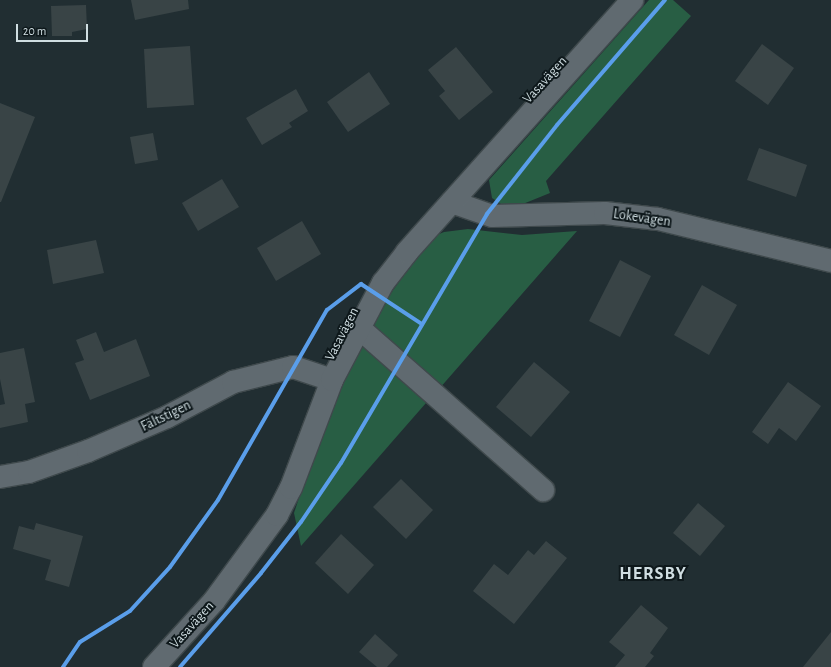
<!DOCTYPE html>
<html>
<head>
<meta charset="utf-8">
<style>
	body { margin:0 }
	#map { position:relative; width:831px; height:667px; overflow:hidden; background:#212e32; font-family:"Alegreya Sans",sans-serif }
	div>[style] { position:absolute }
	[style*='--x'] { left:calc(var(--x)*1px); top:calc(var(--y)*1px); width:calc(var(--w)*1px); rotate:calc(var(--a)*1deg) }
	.green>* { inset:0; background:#285e44 }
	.building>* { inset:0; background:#394446 }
	.roads { filter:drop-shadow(1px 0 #3f494c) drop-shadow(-1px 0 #3f494c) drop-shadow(0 1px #3f494c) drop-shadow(0 -1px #3f494c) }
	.minor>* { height:22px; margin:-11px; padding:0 11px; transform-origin:11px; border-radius:11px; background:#606a70 }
	.cycleway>* { height:4px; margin:-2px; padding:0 2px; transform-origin:2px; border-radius:2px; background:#5a9eea }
	span { translate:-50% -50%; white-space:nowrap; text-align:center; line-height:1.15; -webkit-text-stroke:4px #0e181b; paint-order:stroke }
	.street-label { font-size:14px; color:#d0dee2 }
	.district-label { font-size:18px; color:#d0dee2; font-weight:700; letter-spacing:1px }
	.scale { position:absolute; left:16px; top:24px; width:72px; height:18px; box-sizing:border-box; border:2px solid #d0dee2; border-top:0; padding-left:5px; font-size:12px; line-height:14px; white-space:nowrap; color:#d0dee2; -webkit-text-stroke:3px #0e181b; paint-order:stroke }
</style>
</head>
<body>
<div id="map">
	<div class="green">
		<i style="clip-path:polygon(649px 0,673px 0,691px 16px,546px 181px,550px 193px,513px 208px,504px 206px,492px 198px,489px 180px)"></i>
		<i style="clip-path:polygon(468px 229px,522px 235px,577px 231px,439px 389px,375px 334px,373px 325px,380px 308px,432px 237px,444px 232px)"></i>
		<i style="clip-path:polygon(366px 345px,426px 403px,301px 546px,294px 513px,329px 407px,357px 351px)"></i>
	</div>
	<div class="building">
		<i style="clip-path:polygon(131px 0,188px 0,189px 9px,135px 20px)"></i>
		<i style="clip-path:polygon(86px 5px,87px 29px,72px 32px,72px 36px,52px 36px,51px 6px)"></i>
		<i style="clip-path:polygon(762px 44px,794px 68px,768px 105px,735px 81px)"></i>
		<i style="clip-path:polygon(190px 46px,194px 105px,147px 108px,144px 49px)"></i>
		<i style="clip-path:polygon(456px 47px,493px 92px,459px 120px,439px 96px,445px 91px,428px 70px)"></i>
		<i style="clip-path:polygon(369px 72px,390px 104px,348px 132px,327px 102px)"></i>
		<i style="clip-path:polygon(296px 89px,308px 111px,289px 123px,292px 127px,262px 145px,246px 118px)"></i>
		<i style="clip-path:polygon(0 103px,35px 117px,1px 202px,0 202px)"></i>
		<i style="clip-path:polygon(153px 133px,158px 160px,135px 164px,130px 137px)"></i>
		<i style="clip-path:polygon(759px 148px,807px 165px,796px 197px,747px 180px)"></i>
		<i style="clip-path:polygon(222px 179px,239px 207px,198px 231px,182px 203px)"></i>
		<i style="clip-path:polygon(302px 221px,321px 254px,276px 281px,257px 248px)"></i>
		<i style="clip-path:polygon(96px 240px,104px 273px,53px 284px,47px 250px)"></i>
		<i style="clip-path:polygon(620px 260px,651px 276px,620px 337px,589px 321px)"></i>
		<i style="clip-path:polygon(702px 285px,737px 305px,709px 355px,674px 335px)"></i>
		<i style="clip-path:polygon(96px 332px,104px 352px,136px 339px,150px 376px,90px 400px,75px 363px,84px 360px,76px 340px)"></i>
		<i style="clip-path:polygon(24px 348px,35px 402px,25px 404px,28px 422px,0 428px,0 405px,5px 404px,0 379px,0 353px)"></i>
		<i style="clip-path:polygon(534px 362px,570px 392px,531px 437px,496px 407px)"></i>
		<i style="clip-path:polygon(788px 382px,821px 406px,796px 441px,779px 428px,768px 444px,752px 432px)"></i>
		<i style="clip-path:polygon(401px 479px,433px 510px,406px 539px,373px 507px)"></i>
		<i style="clip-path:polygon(698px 503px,725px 526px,700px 556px,673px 533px)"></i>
		<i style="clip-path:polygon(36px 523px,83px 536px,69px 587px,45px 580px,51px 560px,13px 549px,19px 526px,34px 530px)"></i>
		<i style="clip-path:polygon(341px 534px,374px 565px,348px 594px,315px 563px)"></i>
		<i style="clip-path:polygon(546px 541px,567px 558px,514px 624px,473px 591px,494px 564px,508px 575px,528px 550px,534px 555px)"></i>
		<i style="clip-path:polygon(641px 605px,668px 628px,650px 653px,654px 656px,645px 667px,615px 667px,625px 655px,609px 642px)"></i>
		<i style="clip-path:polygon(831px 632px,831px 667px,803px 667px)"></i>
		<i style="clip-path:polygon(375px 634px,398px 655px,387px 667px,377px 667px,359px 652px)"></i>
	</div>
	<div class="roads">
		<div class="minor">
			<i style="--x:452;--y:202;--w:42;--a:19.3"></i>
			<i style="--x:492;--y:216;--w:113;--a:-1.5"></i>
			<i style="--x:605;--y:213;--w:53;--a:6.5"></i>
			<i style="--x:658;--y:219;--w:178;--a:13.6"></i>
			<i style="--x:358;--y:327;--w:247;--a:41.4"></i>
			<i style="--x:0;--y:477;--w:29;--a:-10"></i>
			<i style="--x:29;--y:472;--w:63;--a:-19.6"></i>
			<i style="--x:88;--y:451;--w:86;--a:-23.3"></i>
			<i style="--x:167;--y:417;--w:75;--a:-27.9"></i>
			<i style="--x:233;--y:382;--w:62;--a:-14"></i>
			<i style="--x:293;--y:367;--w:41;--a:18.4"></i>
			<i style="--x:154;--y:667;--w:89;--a:-47.7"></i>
			<i style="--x:214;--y:601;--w:107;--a:-53.8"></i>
			<i style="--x:277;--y:515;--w:30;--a:-63"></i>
			<i style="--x:291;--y:488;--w:116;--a:-69.2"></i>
			<i style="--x:332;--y:380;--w:110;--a:-62.3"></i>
			<i style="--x:383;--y:283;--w:39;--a:-52"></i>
			<i style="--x:407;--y:252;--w:338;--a:-48.2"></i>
		</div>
	</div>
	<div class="cycleway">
		<i style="--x:63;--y:667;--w:30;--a:-56"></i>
		<i style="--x:80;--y:642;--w:59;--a:-31.8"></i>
		<i style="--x:130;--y:611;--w:59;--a:-47.7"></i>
		<i style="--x:170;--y:567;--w:82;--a:-54.4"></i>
		<i style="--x:218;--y:500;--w:219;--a:-60.2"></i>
		<i style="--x:327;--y:310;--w:43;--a:-37.4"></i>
		<i style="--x:361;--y:284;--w:73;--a:33.3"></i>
		<i style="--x:180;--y:667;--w:124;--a:-49.2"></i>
		<i style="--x:261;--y:573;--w:65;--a:-51.9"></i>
		<i style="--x:301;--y:522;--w:71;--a:-55.9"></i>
		<i style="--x:341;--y:463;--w:289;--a:-59.6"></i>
		<i style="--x:487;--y:214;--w:113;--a:-51.8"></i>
		<i style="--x:557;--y:125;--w:165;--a:-49.2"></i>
	</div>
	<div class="street-label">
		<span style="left:545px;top:80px;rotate:-48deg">Vasavägen</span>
		<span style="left:642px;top:218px;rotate:8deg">Lokevägen</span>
		<span style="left:342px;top:334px;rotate:-63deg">Vasavägen</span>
		<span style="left:166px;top:416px;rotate:-26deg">Fältstigen</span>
		<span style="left:192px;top:625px;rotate:-48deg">Vasavägen</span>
	</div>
	<div class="district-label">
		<span style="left:653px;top:574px">HERSBY</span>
	</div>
	<div class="scale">20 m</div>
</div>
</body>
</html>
